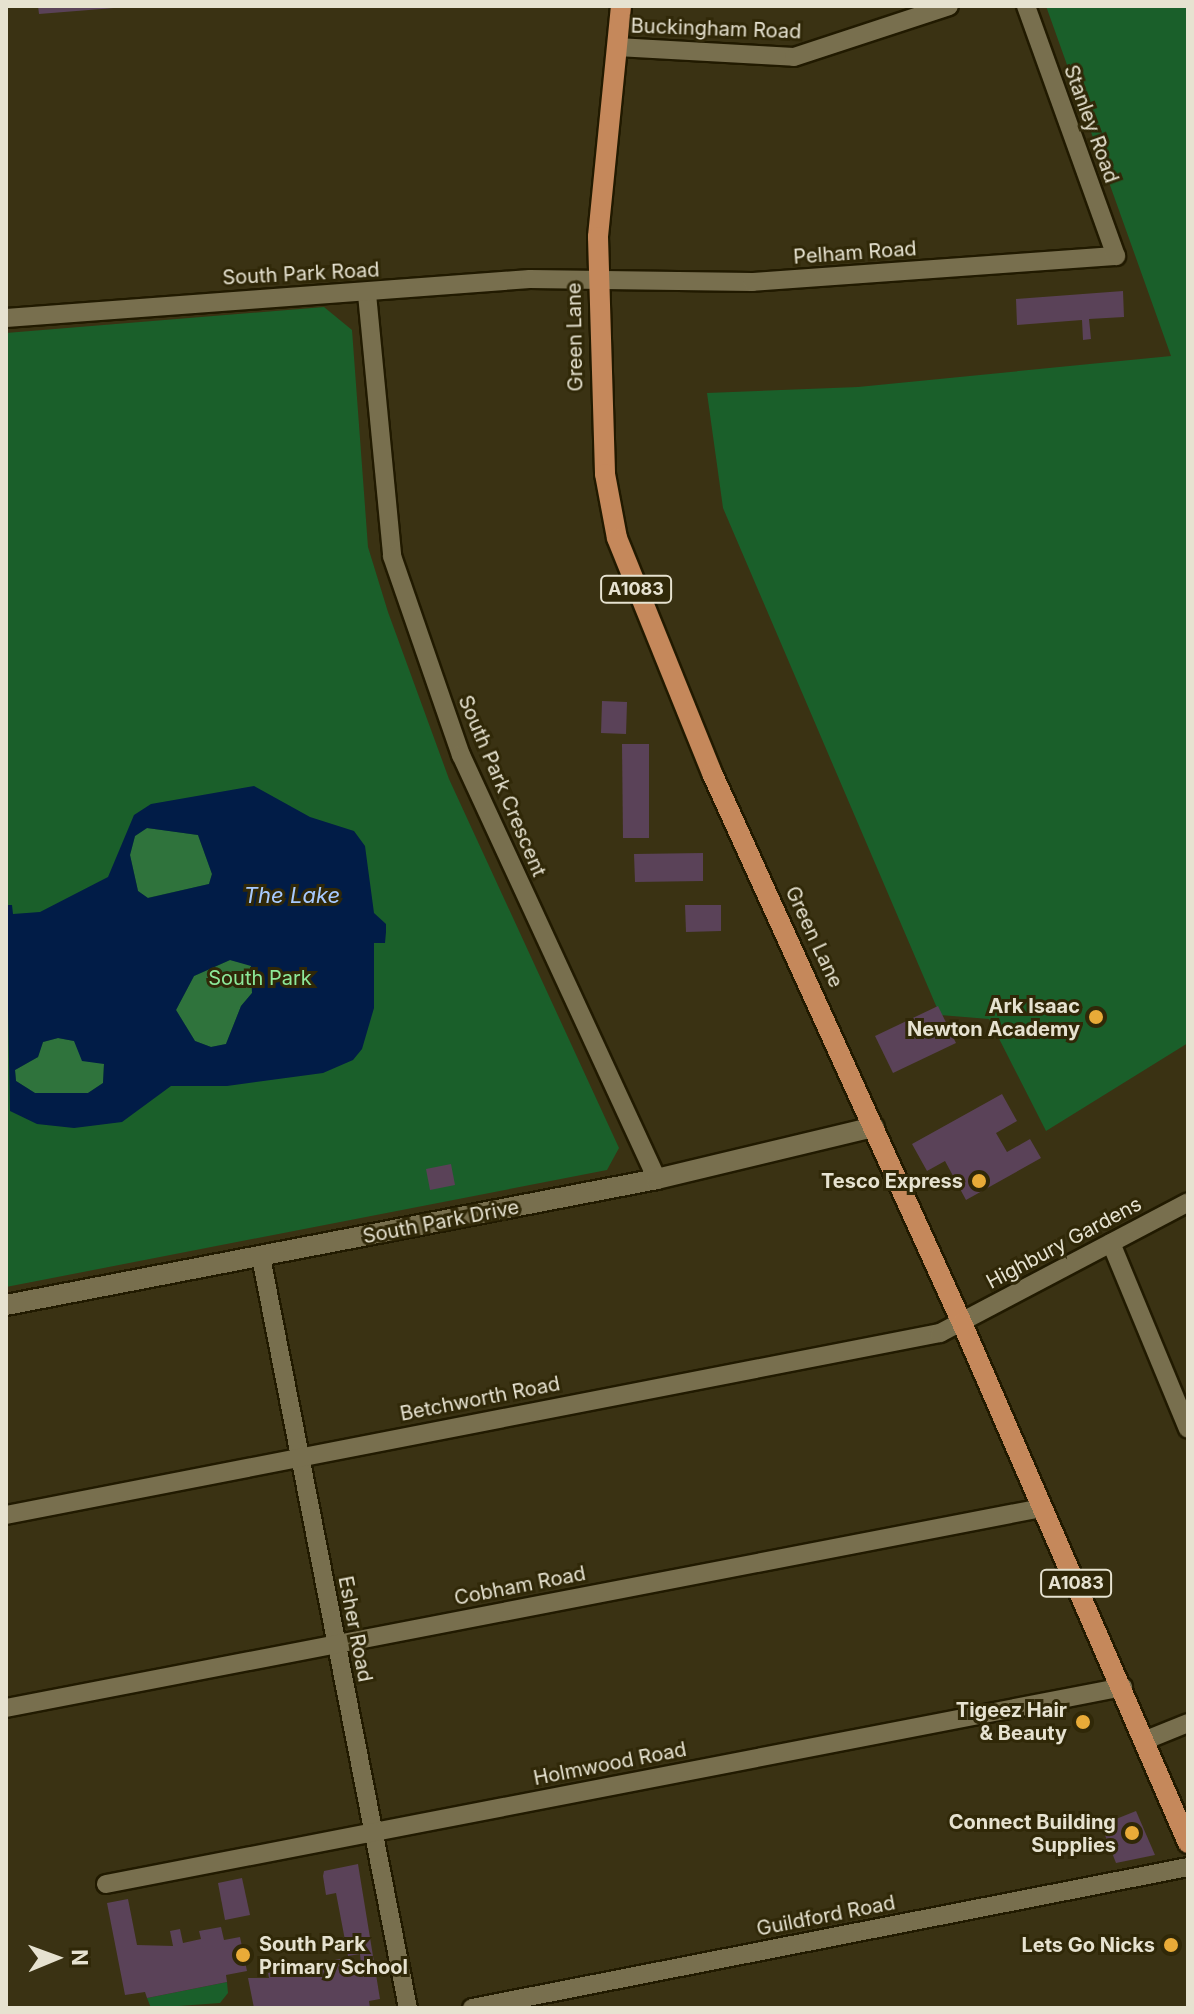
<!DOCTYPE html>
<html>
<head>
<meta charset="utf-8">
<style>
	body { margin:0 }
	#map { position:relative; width:1194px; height:2014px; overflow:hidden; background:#3a3213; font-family:Inter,sans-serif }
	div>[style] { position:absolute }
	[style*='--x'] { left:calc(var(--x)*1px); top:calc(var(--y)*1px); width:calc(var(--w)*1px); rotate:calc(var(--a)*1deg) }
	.green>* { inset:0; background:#1a5f2a }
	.forest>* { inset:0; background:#2f733c }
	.water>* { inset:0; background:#011c47 }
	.building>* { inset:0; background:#5a4258 }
	.roads { filter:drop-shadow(2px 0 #211a00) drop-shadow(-2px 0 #211a00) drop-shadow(0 2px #211a00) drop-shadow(0 -2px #211a00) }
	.minor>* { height:18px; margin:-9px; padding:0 9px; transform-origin:9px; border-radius:9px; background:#786f4e }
	.tertiary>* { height:20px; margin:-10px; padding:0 10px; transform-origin:10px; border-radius:10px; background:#786f4e }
	.primary>* { height:20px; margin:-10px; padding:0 10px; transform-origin:10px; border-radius:10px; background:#c5885b }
	.dots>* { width:22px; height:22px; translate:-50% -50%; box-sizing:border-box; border:4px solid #302808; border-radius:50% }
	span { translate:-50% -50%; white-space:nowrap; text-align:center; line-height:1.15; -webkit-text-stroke:6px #302808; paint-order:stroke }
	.shield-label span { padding:2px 6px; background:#302808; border:2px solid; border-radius:6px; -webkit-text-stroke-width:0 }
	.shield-label { font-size:18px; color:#e6e2d0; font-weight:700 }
	.street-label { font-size:20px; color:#e6e2d0 }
	.park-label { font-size:20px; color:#8de99a }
	.poi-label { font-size:20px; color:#e6e2d0; font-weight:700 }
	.right { translate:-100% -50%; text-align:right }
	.left { translate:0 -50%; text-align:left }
	.water-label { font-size:22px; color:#a7caff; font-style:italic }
	.frame { position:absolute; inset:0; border:8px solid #e6e2d0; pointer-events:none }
	.north { position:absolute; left:16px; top:1918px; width:80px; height:80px; -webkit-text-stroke:6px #302808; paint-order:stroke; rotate:89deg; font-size:22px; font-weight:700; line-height:32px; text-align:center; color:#e6e2d0 }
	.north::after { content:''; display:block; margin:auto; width:28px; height:36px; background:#e6e2d0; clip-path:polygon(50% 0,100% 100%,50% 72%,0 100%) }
</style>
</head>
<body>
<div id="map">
	<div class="green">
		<i style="clip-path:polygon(1046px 6px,1188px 6px,1188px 1043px,1046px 1131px,989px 1019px,940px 1015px,723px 508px,707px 393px,858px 387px,1171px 356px)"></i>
		<i style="clip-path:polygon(324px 307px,352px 330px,368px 547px,388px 612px,449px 779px,619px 1148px,607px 1170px,6px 1287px,6px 333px)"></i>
		<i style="clip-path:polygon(227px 1982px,228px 1993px,220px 2003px,151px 2008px,147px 1998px)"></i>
	</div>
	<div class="forest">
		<i style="clip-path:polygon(147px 828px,198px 835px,212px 874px,209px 884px,147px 898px,138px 891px,130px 855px,135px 836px)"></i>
		<i style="clip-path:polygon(230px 960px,251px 965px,252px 993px,241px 1006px,226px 1044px,211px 1047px,195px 1041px,176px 1010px,194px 976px)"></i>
		<i style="clip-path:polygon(58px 1038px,74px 1041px,104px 1063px,103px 1083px,88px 1093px,35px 1093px,16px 1081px,15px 1070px,38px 1057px,43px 1042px)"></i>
	</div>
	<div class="water">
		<i style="clip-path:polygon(evenodd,254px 786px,310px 817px,354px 831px,365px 846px,374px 913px,386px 924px,386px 932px,385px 943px,374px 943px,374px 1008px,362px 1049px,353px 1060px,323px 1073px,227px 1086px,171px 1086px,122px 1122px,74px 1128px,37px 1124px,10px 1111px,6px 905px,12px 905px,13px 914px,40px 912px,108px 877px,134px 815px,151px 804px,254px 786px,147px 828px,198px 835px,212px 874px,209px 884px,148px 898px,138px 891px,130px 855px,135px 836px,147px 828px,254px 786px,230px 960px,251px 966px,252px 993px,241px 1006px,226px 1044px,211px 1047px,195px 1041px,176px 1010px,194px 976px,230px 960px,254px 786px,58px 1038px,74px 1041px,82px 1061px,104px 1064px,103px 1083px,88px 1093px,35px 1093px,16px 1081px,15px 1070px,38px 1057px,43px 1042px,58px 1038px)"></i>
	</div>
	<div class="building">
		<i style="clip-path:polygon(38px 6px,114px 6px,114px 8px,39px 14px)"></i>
		<i style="clip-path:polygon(1123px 291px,1124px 317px,1089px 319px,1091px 339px,1083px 340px,1082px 320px,1017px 325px,1016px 299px)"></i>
		<i style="clip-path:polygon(602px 701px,627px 702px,626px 734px,601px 733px)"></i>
		<i style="clip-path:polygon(622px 744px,649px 744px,649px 838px,623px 838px)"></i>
		<i style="clip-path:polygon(703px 853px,703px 881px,635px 882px,634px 854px)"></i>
		<i style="clip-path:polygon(685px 905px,721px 905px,721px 931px,686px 932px)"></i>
		<i style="clip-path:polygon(938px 1006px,956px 1043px,893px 1073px,875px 1036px)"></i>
		<i style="clip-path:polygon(1002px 1094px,1017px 1121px,996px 1133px,1007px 1152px,1030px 1139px,1041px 1158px,966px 1200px,945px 1161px,927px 1171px,912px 1144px)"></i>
		<i style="clip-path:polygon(451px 1164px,455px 1185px,430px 1190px,426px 1169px)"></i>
		<i style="clip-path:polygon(1136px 1811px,1155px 1855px,1116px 1863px,1101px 1825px)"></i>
		<i style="clip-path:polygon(358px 1864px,380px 1999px,369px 2001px,370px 2008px,254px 2008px,248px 1978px,269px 1978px,268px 1973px,350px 1957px,352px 1965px,361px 1963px,360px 1954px,348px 1956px,336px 1893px,326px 1895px,323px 1876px,324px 1871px)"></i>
		<i style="clip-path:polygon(242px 1878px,250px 1915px,225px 1920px,218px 1883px)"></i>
		<i style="clip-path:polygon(128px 1899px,137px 1945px,173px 1946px,170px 1931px,180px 1929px,183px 1943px,201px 1939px,199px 1931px,221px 1927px,224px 1940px,240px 1937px,247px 1971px,226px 1975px,227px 1982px,147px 1998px,145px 1992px,125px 1995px,107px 1903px)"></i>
	</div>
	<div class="roads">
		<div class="minor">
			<i style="--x:617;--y:47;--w:177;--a:3.2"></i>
			<i style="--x:794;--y:57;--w:163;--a:-18.2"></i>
			<i style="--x:367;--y:294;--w:263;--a:84.5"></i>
			<i style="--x:392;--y:556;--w:211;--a:70.9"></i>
			<i style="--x:461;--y:755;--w:467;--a:65.2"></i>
			<i style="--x:6;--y:318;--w:525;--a:-4.26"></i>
			<i style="--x:530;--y:279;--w:222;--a:0.8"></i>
			<i style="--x:752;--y:282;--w:365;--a:-4.1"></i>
			<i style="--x:1116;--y:256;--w:266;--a:-109.8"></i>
			<i style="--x:1111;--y:1243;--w:201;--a:67.5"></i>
			<i style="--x:261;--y:1257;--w:765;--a:78.93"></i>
			<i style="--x:6;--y:1515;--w:952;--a:-11.03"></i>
			<i style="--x:940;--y:1333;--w:280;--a:-27.8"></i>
			<i style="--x:6;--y:1708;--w:1055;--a:-10.93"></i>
			<i style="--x:1146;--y:1740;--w:45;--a:-22"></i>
			<i style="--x:106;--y:1884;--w:1036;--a:-10.96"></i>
			<i style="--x:472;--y:2008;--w:730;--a:-11.14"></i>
		</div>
		<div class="tertiary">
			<i style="--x:6;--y:1305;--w:663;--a:-10.95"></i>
			<i style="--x:657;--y:1179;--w:223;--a:-13.5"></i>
		</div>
		<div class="primary">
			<i style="--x:621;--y:6;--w:232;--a:95.7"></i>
			<i style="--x:598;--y:237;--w:237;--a:88.3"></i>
			<i style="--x:605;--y:474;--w:65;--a:79.4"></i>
			<i style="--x:617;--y:538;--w:253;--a:68"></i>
			<i style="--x:712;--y:773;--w:604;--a:65.56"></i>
			<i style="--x:962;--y:1323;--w:567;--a:66.51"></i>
		</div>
	</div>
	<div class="dots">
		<i style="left:1096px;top:1017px;background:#e9ab38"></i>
		<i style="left:979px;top:1181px;background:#e9ab38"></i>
		<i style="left:1083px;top:1722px;background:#e9ab38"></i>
		<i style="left:1132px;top:1833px;background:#e9ab38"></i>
		<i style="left:1171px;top:1945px;background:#e9ab38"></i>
		<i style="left:243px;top:1955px;background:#e9ab38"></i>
	</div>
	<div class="shield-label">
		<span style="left:636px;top:589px">A1083</span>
		<span style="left:1076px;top:1583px">A1083</span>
	</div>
	<div class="street-label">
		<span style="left:716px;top:29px;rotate:2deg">Buckingham Road</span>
		<span style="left:1091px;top:124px;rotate:70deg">Stanley Road</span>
		<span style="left:855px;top:253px;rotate:-4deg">Pelham Road</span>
		<span style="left:301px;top:274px;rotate:-3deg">South Park Road</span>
		<span style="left:575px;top:337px;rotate:-91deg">Green Lane</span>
		<span style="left:502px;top:786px;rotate:67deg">South Park Crescent</span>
		<span style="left:814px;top:937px;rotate:65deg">Green Lane</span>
		<span style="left:441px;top:1222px;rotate:-11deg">South Park Drive</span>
		<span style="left:1064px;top:1243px;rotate:-28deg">Highbury Gardens</span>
		<span style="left:480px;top:1399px;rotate:-11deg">Betchworth Road</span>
		<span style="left:520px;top:1586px;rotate:-11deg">Cobham Road</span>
		<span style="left:355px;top:1629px;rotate:79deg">Esher Road</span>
		<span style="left:610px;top:1764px;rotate:-11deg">Holmwood Road</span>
		<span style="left:826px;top:1916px;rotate:-11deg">Guildford Road</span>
	</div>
	<div class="park-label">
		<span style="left:260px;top:978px">South Park</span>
	</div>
	<div class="poi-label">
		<span class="right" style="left:1080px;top:1018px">Ark Isaac<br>Newton Academy</span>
		<span class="right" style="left:963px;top:1181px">Tesco Express</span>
		<span class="right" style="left:1067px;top:1722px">Tigeez Hair<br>&amp; Beauty</span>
		<span class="right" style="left:1116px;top:1834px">Connect Building<br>Supplies</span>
		<span class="left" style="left:259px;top:1956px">South Park<br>Primary School</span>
		<span class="right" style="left:1155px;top:1945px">Lets Go Nicks</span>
	</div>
	<div class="water-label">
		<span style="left:292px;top:896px">The Lake</span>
	</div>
	<div class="frame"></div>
	<div class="north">N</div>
</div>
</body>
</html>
